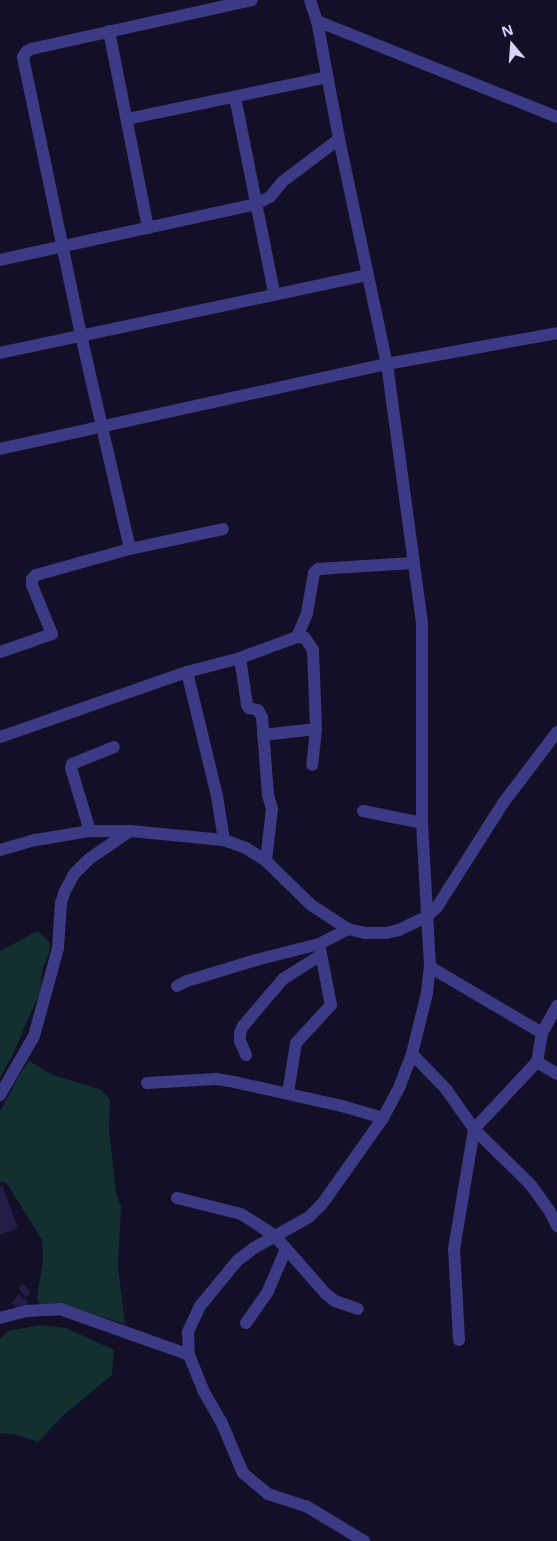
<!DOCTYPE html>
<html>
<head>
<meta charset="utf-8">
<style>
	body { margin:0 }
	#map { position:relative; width:557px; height:1541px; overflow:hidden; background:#130f26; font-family:"Noto Sans",sans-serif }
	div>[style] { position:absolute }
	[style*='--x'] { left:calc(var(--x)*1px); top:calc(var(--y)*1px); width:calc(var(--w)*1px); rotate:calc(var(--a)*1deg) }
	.green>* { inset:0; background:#12302f }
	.building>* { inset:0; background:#241b47 }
	.minor>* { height:12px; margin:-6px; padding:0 6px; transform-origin:6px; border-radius:6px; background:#3d3a85 }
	span { translate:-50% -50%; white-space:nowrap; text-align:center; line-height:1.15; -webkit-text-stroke:5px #130f26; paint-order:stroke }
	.north { position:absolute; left:487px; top:20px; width:50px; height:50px; -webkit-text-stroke:4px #130f26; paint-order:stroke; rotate:342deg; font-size:14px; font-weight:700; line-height:20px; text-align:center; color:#d9d4ff }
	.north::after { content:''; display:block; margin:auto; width:18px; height:22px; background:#d9d4ff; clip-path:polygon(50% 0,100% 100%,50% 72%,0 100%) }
</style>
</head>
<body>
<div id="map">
	<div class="green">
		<i style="clip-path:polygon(38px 931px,50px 943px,49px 954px,42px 970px,40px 992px,12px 1056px,0 1078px,0 951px)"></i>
		<i style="clip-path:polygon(29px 1061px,53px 1075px,102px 1090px,110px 1100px,109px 1129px,116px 1193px,121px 1206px,118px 1266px,125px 1324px,71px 1307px,40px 1305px,37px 1299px,43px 1259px,42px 1240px,6px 1182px,0 1182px,0 1111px,20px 1074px)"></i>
		<i style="clip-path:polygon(40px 1325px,66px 1328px,114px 1350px,112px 1375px,65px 1414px,38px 1442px,18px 1435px,0 1433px,0 1339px,8px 1331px)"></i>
	</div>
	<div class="building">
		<i style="clip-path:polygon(2px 1185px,18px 1228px,0 1235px,0 1186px)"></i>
		<i style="clip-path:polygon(23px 1284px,31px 1293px,26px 1297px,18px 1288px)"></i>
		<i style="clip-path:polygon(19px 1294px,28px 1302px,21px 1311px,11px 1303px)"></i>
	</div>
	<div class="minor">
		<i style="--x:310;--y:0;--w:22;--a:72"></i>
		<i style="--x:317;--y:21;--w:120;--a:79.4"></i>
		<i style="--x:339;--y:139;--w:230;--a:78"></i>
		<i style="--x:387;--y:364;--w:261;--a:82.3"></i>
		<i style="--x:422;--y:623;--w:200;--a:90"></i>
		<i style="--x:422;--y:823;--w:144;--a:86.8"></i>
		<i style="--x:430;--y:967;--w:26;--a:97"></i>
		<i style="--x:427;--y:993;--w:63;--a:103.8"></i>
		<i style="--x:412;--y:1054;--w:34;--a:111"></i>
		<i style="--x:400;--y:1086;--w:36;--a:118"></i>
		<i style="--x:383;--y:1118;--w:105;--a:125.3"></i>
		<i style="--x:322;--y:1204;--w:18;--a:135"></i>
		<i style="--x:309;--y:1217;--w:63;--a:150.6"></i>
		<i style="--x:254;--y:1248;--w:21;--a:143"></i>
		<i style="--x:237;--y:1261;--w:58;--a:129.4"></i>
		<i style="--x:200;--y:1306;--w:29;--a:115"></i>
		<i style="--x:188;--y:1332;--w:23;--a:88"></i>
		<i style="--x:189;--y:1355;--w:40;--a:68"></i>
		<i style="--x:204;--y:1392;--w:34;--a:60"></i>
		<i style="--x:221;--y:1421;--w:56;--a:67.1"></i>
		<i style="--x:243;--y:1473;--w:33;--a:40"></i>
		<i style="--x:268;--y:1494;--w:40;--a:18"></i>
		<i style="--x:306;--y:1506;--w:68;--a:31.1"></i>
		<i style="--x:317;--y:21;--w:258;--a:21.8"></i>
		<i style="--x:109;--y:31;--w:201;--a:78.8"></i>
		<i style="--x:235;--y:97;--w:200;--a:78.7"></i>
		<i style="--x:127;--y:119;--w:205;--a:-11.8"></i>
		<i style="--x:0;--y:260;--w:262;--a:-12.3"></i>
		<i style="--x:256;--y:204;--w:16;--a:-27"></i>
		<i style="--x:270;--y:197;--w:19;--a:-51"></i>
		<i style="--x:282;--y:182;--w:71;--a:-37"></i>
		<i style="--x:0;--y:353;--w:376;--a:-12"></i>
		<i style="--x:0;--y:449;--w:396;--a:-12.4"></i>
		<i style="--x:387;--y:364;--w:173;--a:-10.3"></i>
		<i style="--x:130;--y:549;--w:220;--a:-102.9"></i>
		<i style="--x:81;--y:335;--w:284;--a:-101.8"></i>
		<i style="--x:23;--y:57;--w:6;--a:-59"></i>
		<i style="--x:26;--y:52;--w:6;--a:-31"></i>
		<i style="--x:31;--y:49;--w:226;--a:-12.5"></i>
		<i style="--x:297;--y:637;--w:26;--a:-67"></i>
		<i style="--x:307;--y:613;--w:41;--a:-80.1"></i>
		<i style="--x:314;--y:573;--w:6;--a:-45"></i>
		<i style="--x:318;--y:569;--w:95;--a:-3.6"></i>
		<i style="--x:0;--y:652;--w:55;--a:-19.1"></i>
		<i style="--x:52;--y:634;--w:53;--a:-112.2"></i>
		<i style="--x:32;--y:585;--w:6;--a:-90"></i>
		<i style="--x:32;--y:579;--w:6;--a:-45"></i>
		<i style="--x:36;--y:575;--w:98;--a:-15.5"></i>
		<i style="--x:130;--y:549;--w:95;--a:-12.1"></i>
		<i style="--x:240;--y:658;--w:48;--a:81.5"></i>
		<i style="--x:247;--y:705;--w:4;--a:56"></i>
		<i style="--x:249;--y:708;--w:9;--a:13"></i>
		<i style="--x:258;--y:710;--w:8;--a:60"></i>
		<i style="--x:262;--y:717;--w:78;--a:85.6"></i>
		<i style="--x:268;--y:795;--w:15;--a:74"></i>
		<i style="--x:272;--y:809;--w:52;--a:96.6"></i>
		<i style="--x:187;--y:672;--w:128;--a:76.4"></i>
		<i style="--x:217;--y:796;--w:45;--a:81"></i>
		<i style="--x:263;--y:735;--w:53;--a:-6.5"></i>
		<i style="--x:0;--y:737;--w:198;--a:-19.2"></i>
		<i style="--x:187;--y:672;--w:55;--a:-14.8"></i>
		<i style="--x:240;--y:658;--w:61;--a:-20.2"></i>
		<i style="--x:297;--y:637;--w:8;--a:7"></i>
		<i style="--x:305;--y:638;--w:14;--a:56"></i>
		<i style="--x:313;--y:650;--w:79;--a:87.8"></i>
		<i style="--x:316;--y:729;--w:36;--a:96"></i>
		<i style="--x:363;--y:811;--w:60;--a:11.5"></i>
		<i style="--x:90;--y:831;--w:66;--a:-106.8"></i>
		<i style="--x:71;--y:768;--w:4;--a:-76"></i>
		<i style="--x:72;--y:764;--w:45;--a:-22"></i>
		<i style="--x:0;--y:850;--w:37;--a:-16"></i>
		<i style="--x:36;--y:840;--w:55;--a:-9.5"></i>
		<i style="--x:90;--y:831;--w:40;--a:0"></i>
		<i style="--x:130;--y:831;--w:94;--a:5.5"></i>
		<i style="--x:224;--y:840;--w:23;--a:20"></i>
		<i style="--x:246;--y:848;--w:24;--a:33"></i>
		<i style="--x:266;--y:861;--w:63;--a:44.4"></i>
		<i style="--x:311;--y:905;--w:44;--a:33"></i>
		<i style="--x:348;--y:929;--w:18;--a:13"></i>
		<i style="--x:366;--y:933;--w:20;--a:0"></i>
		<i style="--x:386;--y:933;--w:13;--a:-13"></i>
		<i style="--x:399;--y:930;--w:30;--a:-26"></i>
		<i style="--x:426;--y:917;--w:15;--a:-42"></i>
		<i style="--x:437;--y:907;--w:125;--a:-57.5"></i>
		<i style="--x:504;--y:802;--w:88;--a:-52.9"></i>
		<i style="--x:430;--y:967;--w:130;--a:30.5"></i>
		<i style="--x:542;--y:1033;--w:31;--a:-61"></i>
		<i style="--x:177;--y:986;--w:11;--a:-27"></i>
		<i style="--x:187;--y:981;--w:72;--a:-16.9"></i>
		<i style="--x:256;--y:960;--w:65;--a:-14.3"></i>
		<i style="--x:319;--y:944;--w:33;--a:-27"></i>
		<i style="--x:412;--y:1054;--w:49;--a:45.8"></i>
		<i style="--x:446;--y:1089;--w:49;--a:55"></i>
		<i style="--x:474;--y:1129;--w:78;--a:44.5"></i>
		<i style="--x:530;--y:1184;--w:34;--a:54"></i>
		<i style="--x:550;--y:1212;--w:16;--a:63"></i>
		<i style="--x:246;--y:1055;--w:15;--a:-113"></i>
		<i style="--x:240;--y:1041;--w:8;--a:-90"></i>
		<i style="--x:240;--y:1033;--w:8;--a:-67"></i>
		<i style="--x:243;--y:1026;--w:62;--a:-49.6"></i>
		<i style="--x:283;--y:979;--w:45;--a:-32.3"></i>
		<i style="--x:537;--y:1062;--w:23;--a:31"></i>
		<i style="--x:147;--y:1083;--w:69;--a:-3.3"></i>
		<i style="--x:216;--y:1079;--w:18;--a:9"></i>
		<i style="--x:234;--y:1082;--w:111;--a:12.5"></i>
		<i style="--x:342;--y:1106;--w:43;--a:16.3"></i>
		<i style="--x:288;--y:1093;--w:51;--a:-80.9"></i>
		<i style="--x:296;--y:1043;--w:52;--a:-47.4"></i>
		<i style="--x:331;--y:1005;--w:62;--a:-101.1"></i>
		<i style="--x:0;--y:1095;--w:68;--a:-60"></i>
		<i style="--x:34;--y:1036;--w:91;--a:-74.7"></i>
		<i style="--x:58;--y:948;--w:45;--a:-86.2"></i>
		<i style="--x:61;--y:903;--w:13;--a:-72"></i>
		<i style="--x:65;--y:891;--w:19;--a:-62"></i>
		<i style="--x:74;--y:874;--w:21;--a:-45"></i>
		<i style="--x:89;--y:859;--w:50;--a:-34.3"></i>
		<i style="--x:177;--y:1198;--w:66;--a:14"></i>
		<i style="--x:241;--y:1214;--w:9;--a:32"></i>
		<i style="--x:249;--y:1219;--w:31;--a:33"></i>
		<i style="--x:275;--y:1236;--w:77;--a:48.7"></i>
		<i style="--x:326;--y:1294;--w:11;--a:38"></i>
		<i style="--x:335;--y:1301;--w:24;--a:19"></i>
		<i style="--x:0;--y:1318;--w:28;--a:-15"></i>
		<i style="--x:27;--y:1311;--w:33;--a:-3"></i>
		<i style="--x:60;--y:1309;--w:137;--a:19.6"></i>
		<i style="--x:246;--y:1323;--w:39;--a:-55"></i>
		<i style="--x:268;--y:1291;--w:46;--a:-66.8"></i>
		<i style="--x:459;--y:1340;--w:91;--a:-93.1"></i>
		<i style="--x:454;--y:1249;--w:122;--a:-80.5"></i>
		<i style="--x:474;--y:1129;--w:92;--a:-46.8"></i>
		<i style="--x:537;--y:1062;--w:29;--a:-80"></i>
	</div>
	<div class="north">N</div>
</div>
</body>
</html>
